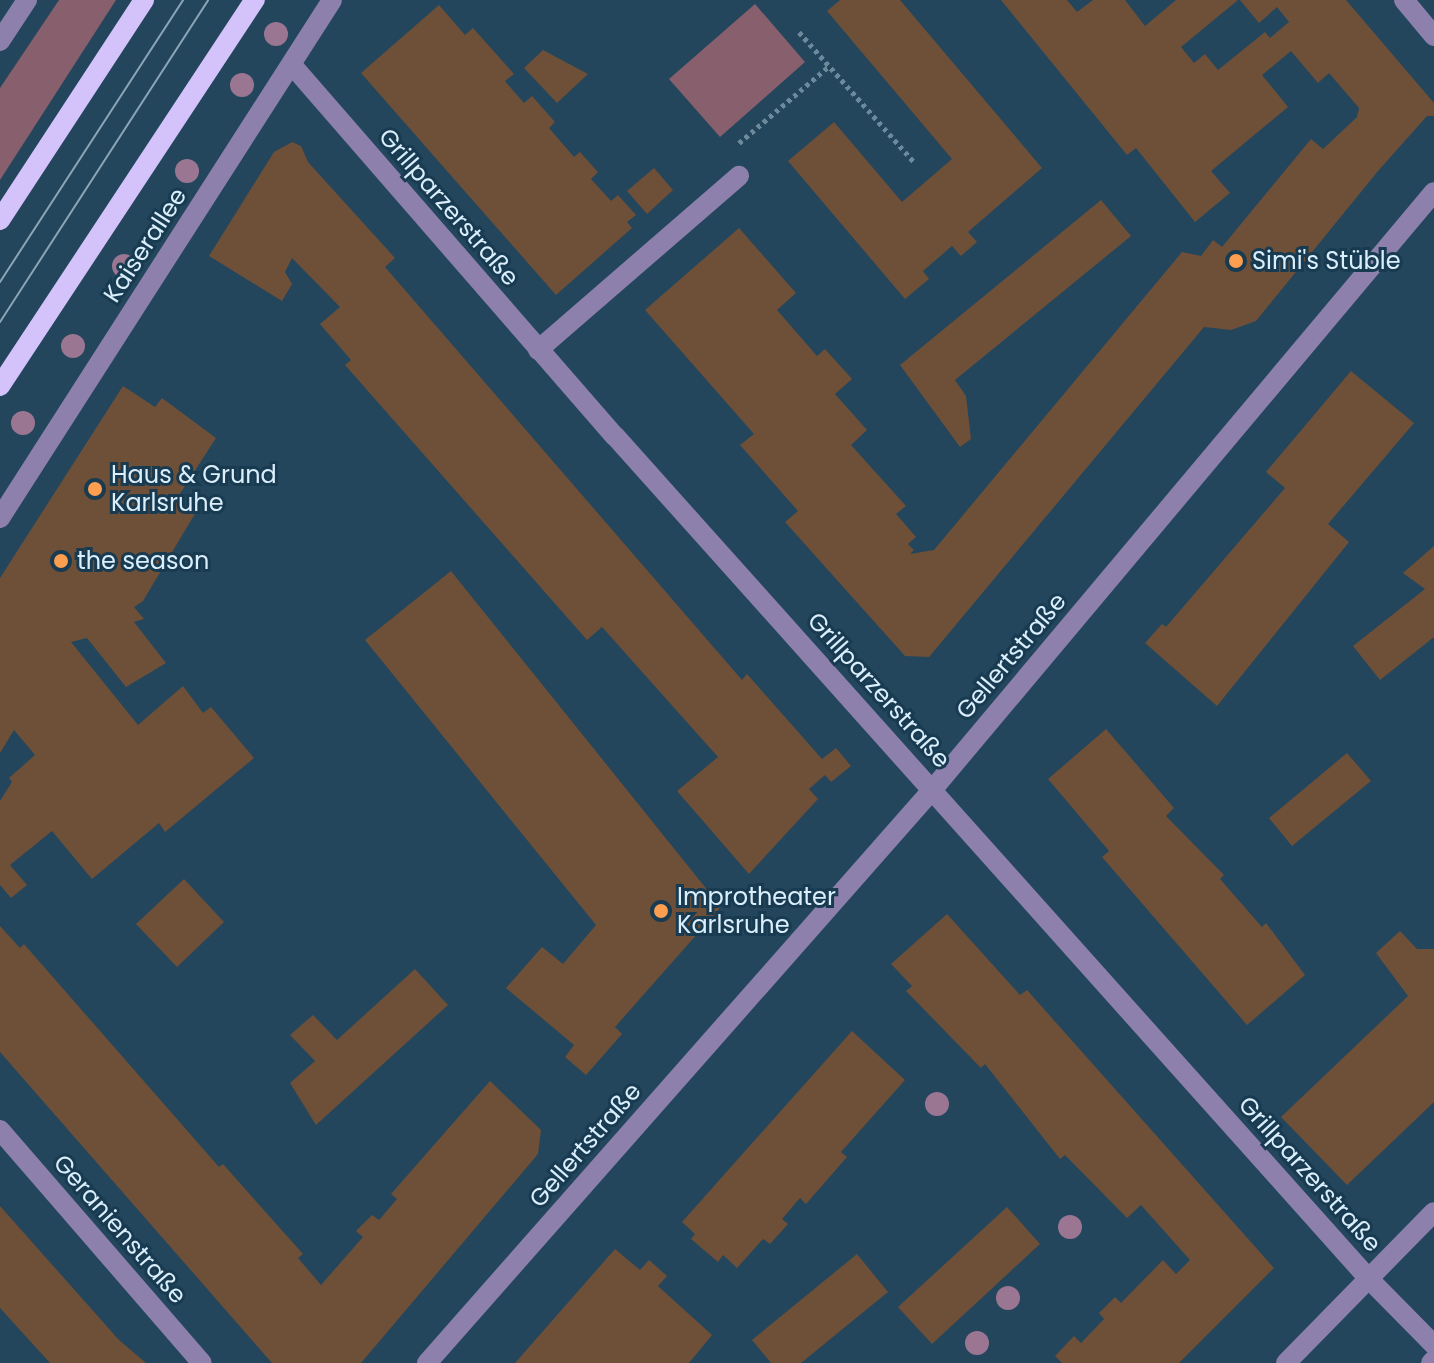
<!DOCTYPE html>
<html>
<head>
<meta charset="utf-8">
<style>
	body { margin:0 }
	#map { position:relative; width:1434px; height:1363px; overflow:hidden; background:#23465c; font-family:Poppins,sans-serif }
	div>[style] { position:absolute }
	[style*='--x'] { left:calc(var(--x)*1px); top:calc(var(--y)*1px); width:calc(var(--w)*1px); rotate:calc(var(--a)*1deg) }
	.green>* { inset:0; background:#885f6c }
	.building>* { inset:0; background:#6e4f38 }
	.path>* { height:5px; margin-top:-2.5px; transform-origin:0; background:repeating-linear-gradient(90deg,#6d8a9c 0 4px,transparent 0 8px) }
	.minor>* { height:20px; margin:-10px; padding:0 10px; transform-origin:10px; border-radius:10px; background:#8e80ac }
	.major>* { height:20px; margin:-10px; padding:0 10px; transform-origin:10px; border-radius:10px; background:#d4c3fa }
	.tram>* { height:2px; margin:-1px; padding:0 1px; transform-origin:1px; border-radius:1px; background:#8ba5b6 }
	.trees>* { width:24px; height:24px; margin:-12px; border-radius:50%; background:#9b7692 }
	.dots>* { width:22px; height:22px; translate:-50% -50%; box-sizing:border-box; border:4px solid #183b51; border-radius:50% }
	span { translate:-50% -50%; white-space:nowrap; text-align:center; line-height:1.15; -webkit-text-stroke:6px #183b51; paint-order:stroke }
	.street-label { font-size:24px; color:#daeefb }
	.poi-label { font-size:24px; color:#daeefb }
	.left { translate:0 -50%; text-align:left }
</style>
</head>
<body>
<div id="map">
	<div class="green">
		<i style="clip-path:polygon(59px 0,116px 0,0 180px,0 88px)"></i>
		<i style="clip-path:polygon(755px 4px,805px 62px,720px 137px,669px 79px)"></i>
	</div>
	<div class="building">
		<i style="clip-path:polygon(840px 0,900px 0,1042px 168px,968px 232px,977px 242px,961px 256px,952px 246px,923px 271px,929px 279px,905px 299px,788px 161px,834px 122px,902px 202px,952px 159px,827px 11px)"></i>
		<i style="clip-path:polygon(1001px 0,1067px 0,1077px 12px,1093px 0,1125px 0,1145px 26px,1176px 0,1238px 0,1181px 47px,1194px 63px,1205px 54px,1218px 70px,1265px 32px,1270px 38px,1289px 22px,1277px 7px,1259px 23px,1240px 0,1346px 0,1434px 103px,1434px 116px,1427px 116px,1378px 171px,1256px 321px,1231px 330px,1204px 327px,929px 657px,905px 656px,785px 522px,798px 511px,740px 445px,754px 434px,645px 310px,739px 228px,796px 293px,777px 310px,817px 356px,825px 349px,852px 379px,835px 394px,867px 430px,851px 445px,906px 506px,896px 514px,916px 537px,908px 544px,914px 550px,910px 554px,934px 550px,1182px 252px,1201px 256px,1213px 240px,1222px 247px,1311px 139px,1323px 149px,1357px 117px,1359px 108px,1329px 73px,1318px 83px,1291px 51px,1262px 75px,1288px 107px,1211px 171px,1230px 193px,1195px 222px,1136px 148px,1127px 155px)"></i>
		<i style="clip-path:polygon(439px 5px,465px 35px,473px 28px,514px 74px,505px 81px,516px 94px,524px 103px,532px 96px,555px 122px,549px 128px,574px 157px,580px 152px,598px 172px,591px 179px,611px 201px,618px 195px,636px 215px,627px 222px,632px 228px,556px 295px,361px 73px)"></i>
		<i style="clip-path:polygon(543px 50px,588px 74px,557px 103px,524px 68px)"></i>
		<i style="clip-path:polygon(292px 142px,301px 146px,308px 162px,395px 258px,385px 267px,742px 680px,747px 674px,822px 759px,836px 748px,851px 766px,831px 782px,825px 775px,809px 789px,818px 799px,749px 874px,677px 791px,718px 757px,602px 627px,587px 640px,345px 365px,351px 360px,320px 324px,340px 307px,292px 258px,285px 272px,292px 284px,282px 301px,209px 256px,274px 152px)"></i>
		<i style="clip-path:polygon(654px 168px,673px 190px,647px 214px,627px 191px)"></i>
		<i style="clip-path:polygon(1101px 200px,1131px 236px,955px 380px,966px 396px,971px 439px,960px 447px,900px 365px)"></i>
		<i style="clip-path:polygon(1351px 371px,1414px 423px,1328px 524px,1349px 542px,1217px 706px,1145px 643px,1162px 624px,1166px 627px,1285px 488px,1266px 472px)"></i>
		<i style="clip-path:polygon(123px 386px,155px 407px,162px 398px,216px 438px,176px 500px,196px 512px,143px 601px,134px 607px,144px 619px,134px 622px,166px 663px,126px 687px,87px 638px,71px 642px,138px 725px,183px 686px,203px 713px,211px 707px,254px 758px,165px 832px,159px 823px,92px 879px,52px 831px,10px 865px,27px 885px,11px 898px,0 885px,0 801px,12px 782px,9px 778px,35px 755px,14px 730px,0 753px,0 578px)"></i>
		<i style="clip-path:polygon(1434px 546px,1434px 637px,1380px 680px,1353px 646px,1425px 589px,1403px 573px)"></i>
		<i style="clip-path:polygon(451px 571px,721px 907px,615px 1027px,622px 1034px,586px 1075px,565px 1057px,574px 1045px,506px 988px,542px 947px,563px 964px,596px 925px,365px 640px)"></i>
		<i style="clip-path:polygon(1106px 729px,1174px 808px,1166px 816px,1224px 875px,1220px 879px,1262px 927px,1266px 923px,1305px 975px,1247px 1025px,1102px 857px,1109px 851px,1048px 779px)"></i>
		<i style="clip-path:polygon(1347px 753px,1371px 781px,1292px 846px,1269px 818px)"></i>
		<i style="clip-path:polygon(184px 879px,224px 922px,177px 967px,136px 924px)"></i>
		<i style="clip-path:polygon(947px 914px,1020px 995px,1027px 990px,1274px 1268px,1179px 1363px,1062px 1363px,1055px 1356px,1074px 1336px,1081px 1343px,1104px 1319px,1099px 1313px,1115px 1297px,1121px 1303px,1163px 1260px,1176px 1274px,1190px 1260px,1141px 1205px,1127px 1218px,1065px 1155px,1060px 1159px,985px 1064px,981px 1068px,906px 991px,912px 986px,891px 964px)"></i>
		<i style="clip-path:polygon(0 926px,20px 948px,24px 944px,219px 1167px,223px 1164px,303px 1254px,298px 1258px,321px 1285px,363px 1237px,356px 1231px,372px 1215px,379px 1220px,397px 1199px,391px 1194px,490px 1081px,541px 1130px,538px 1154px,361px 1363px,272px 1363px,0 1052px)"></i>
		<i style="clip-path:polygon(1400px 931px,1417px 949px,1434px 949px,1434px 1102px,1347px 1185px,1281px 1117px,1408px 996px,1376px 953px)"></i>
		<i style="clip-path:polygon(415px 969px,448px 1005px,316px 1125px,290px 1083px,315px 1061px,290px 1035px,313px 1015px,337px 1040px)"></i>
		<i style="clip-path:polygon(852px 1031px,905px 1080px,841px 1152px,847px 1157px,806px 1204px,800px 1198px,782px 1219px,788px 1224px,770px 1244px,763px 1239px,737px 1268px,723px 1255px,718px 1262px,691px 1239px,695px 1234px,682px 1222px)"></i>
		<i style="clip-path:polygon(0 1206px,119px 1340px,146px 1363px,50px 1363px,0 1308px)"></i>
		<i style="clip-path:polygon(1007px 1207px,1040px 1244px,932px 1344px,898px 1307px)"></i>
		<i style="clip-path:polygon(615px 1249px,640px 1270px,649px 1260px,667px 1276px,658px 1286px,712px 1335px,689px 1363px,515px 1363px)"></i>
		<i style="clip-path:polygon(857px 1254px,888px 1292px,801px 1363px,771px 1363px,752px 1340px)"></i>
	</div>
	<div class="path">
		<i style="--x:799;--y:32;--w:174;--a:48.5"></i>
		<i style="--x:739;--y:143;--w:118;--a:-40.5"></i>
	</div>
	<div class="minor">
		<i style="--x:1404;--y:0;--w:47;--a:50.2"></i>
		<i style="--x:0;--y:41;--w:49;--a:-56.6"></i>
		<i style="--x:292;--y:65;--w:492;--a:49"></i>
		<i style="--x:615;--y:436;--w:1131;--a:48.19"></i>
		<i style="--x:1369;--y:1279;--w:93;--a:45.4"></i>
		<i style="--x:538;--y:350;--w:266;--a:-40.9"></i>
		<i style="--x:0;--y:518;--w:615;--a:-57.34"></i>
		<i style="--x:0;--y:1130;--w:308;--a:49.1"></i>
		<i style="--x:427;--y:1363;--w:765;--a:-48.6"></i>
		<i style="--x:933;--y:789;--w:779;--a:-50"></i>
		<i style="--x:1286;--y:1363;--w:211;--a:-45.6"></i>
		<i style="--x:1431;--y:1363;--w:4;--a:-45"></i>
	</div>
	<div class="major">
		<i style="--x:0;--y:220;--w:263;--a:-56.8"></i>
		<i style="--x:0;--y:386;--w:463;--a:-56.6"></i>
	</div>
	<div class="tram">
		<i style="--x:0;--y:282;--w:336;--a:-57"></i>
		<i style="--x:0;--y:322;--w:383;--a:-57.1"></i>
	</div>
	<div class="trees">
		<i style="left:276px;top:34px"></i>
		<i style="left:242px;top:85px"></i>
		<i style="left:187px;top:171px"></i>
		<i style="left:124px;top:266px"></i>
		<i style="left:73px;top:346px"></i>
		<i style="left:23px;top:423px"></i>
		<i style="left:937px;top:1104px"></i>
		<i style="left:1070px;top:1227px"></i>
		<i style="left:1008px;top:1298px"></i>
		<i style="left:977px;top:1343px"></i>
	</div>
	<div class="dots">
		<i style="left:1236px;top:261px;background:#fb9e50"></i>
		<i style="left:95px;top:489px;background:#fb9e50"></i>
		<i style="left:61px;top:561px;background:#fb9e50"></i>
		<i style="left:661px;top:911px;background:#fb9e50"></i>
	</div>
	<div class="street-label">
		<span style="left:449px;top:207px;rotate:49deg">Grillparzerstraße</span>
		<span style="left:145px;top:245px;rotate:-57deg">Kaiserallee</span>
		<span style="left:1011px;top:656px;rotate:-50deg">Gellertstraße</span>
		<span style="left:879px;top:690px;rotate:48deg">Grillparzerstraße</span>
		<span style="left:585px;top:1145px;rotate:-49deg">Gellertstraße</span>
		<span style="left:1310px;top:1174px;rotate:48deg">Grillparzerstraße</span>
		<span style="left:120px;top:1229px;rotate:49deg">Geranienstraße</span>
	</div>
	<div class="poi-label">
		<span class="left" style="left:1252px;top:261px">Simi's Stüble</span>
		<span class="left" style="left:111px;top:489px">Haus &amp; Grund<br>Karlsruhe</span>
		<span class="left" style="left:77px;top:561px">the season</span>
		<span class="left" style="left:677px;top:911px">Improtheater<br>Karlsruhe</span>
	</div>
</div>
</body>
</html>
